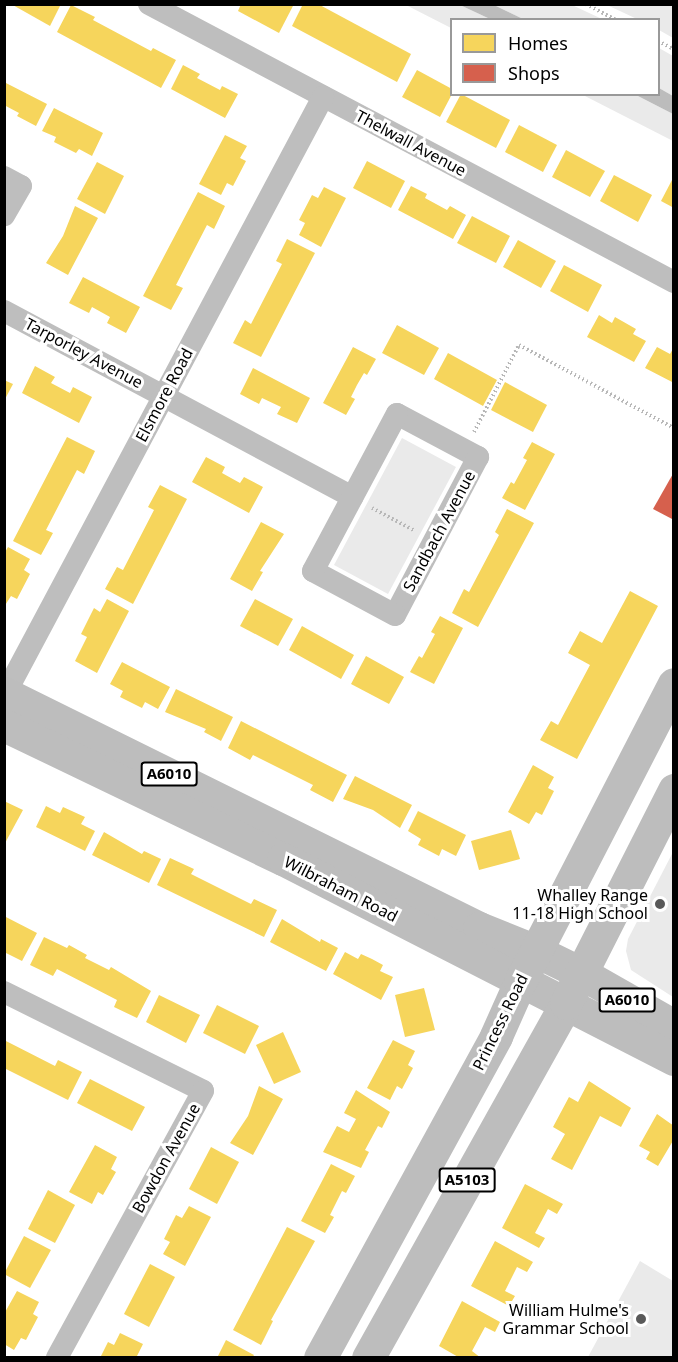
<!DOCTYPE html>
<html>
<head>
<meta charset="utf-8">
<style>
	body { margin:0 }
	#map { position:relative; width:678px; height:1362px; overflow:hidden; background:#fff; font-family:"Noto Sans",sans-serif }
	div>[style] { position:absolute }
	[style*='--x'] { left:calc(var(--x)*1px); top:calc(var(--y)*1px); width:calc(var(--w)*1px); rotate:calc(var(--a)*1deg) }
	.green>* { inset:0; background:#eaeaea }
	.water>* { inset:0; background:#bcbcbc }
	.homes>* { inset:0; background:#f6d55c }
	.shops>* { inset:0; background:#d6604d }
	.path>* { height:4px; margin-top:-2px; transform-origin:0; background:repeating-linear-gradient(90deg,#b8b8b8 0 1.5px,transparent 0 4.5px) }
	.street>* { height:22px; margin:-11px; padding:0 11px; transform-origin:11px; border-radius:11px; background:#bebebe }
	.highway>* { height:33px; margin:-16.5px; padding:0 16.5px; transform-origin:16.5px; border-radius:16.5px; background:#bdbdbd }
	.dots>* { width:16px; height:16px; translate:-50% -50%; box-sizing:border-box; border:3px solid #fff; border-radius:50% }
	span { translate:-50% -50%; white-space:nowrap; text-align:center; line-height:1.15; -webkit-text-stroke:6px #fff; paint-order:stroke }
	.shield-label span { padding:2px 4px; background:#fff; border:2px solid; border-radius:4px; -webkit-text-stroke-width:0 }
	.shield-label { font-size:15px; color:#000; font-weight:700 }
	.street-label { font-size:16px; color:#000 }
	.poi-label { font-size:16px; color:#000 }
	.right { translate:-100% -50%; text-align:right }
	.frame { position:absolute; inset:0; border:6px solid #000; pointer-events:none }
	.legend { position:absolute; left:450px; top:18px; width:210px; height:78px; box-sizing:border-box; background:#fff; border:2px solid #999; margin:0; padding:8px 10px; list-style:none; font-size:18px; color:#000 }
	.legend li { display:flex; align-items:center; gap:12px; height:30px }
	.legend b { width:30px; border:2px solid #999 }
</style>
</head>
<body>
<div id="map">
	<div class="green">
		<i style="clip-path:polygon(406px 5px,460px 5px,490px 19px,452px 20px,451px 28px)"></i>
		<i style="clip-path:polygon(494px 5px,572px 5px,602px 19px,523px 19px)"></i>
		<i style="clip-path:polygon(607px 5px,673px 5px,673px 38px,659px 30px,658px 20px,637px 19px)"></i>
		<i style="clip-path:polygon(659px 48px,673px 56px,673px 96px,659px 88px)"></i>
		<i style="clip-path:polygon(583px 95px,636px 95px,673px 114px,673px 141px)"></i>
		<i style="clip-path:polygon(402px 438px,456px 467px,388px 594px,334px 565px)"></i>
		<i style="clip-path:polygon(673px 852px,673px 997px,631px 970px,626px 951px,628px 939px)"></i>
		<i style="clip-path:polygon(640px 1261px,673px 1281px,673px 1357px,588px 1357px)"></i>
	</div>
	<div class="water">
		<i style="clip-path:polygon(460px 5px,494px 5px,523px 19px,490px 19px)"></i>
		<i style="clip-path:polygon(659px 88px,673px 96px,673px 114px,636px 95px,658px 94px)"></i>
	</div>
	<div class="homes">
		<i style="clip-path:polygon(11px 4px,61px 4px,50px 26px)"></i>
		<i style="clip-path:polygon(241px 4px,294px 4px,279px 33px,238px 11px)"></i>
		<i style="clip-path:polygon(303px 4px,318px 4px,411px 54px,397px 82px,292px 26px)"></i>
		<i style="clip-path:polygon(71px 5px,95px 17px,93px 20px,151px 51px,153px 48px,176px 60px,161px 88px,57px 32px)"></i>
		<i style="clip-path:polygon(183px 65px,200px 74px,197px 78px,220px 90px,222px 86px,238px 94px,225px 118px,171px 89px)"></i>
		<i style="clip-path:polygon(417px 70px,452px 89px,452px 94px,440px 117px,402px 97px)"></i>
		<i style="clip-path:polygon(4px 82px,47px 104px,36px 126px,17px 116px,19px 113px,4px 105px)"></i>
		<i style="clip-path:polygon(461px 94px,510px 120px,496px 148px,446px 122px)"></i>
		<i style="clip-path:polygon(54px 108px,103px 133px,92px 156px,79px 149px,76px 153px,54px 142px,56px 137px,42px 131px)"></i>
		<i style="clip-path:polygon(519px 125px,557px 145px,543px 172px,505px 152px)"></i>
		<i style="clip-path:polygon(225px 135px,247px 146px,240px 158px,246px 161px,233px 186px,227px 183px,221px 195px,199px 184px)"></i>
		<i style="clip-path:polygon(566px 150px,605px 171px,590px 197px,552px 177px)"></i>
		<i style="clip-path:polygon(367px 161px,405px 181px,391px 208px,353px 188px)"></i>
		<i style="clip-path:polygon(97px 162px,124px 176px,105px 214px,77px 199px)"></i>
		<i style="clip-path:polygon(614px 175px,652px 195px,638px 222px,600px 201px)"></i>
		<i style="clip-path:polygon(672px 180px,674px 181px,674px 208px,661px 201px)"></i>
		<i style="clip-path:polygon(411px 186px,427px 194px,425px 198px,447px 210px,450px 206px,466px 215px,453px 239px,398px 210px)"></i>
		<i style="clip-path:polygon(324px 187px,346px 198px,321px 247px,299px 235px,305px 223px,299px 220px,312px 195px,318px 198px)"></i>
		<i style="clip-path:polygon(198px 192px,225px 206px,214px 229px,207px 225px,176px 285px,183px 288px,171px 310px,143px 296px)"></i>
		<i style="clip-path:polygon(75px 206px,98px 218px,68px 275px,46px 263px,63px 236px)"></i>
		<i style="clip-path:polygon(472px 216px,510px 236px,496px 263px,457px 243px)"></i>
		<i style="clip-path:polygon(287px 239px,315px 253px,261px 357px,233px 343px,245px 320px,251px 324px,282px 264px,276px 261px)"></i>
		<i style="clip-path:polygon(518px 240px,556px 261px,541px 288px,503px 267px)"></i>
		<i style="clip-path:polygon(564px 265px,602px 285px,588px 312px,550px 291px)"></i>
		<i style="clip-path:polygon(83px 277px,140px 307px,126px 333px,107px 323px,110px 317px,92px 307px,89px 313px,69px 303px)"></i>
		<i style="clip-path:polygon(599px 315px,612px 323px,615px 317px,636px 329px,633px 334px,646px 341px,634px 362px,587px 337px)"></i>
		<i style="clip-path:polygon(397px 325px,439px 348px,424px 375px,382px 353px)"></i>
		<i style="clip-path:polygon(353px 347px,376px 359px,367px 375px,364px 373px,357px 385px,351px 397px,355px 399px,346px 415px,323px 403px)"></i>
		<i style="clip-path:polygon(657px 347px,670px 354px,674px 347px,674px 383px,645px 368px)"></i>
		<i style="clip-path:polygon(448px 353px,497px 380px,483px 406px,434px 379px)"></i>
		<i style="clip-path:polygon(35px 366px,55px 377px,51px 383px,70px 393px,73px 387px,92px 397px,79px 423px,22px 393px)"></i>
		<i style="clip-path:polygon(253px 368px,310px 398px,297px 423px,277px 414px,281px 407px,262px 398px,259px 404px,240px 394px)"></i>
		<i style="clip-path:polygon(4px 380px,13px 384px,4px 401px)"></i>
		<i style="clip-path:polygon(505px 382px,547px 405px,533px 432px,491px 410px)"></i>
		<i style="clip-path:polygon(67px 437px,95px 451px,84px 474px,77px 470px,46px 530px,53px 533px,41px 555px,13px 541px)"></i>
		<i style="clip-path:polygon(532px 442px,555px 454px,525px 510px,502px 498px,511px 482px,514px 484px,527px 460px,523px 458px)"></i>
		<i style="clip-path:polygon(206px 457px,225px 467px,222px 473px,240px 483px,244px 477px,263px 487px,249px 513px,192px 482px)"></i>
		<i style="clip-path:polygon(160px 485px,187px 499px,133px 604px,105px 589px,117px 567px,123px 570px,154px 510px,148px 507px)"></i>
		<i style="clip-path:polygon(507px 509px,534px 523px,478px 627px,452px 613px,464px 589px,469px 592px,499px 535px,495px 532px)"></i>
		<i style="clip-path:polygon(261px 522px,284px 534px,260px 571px,263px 572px,252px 591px,230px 579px)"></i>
		<i style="clip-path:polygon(8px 547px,30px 559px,24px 570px,30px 574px,17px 599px,11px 596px,4px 607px,4px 554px)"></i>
		<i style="clip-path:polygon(630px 591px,658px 606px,577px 759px,540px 740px,551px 721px,558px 725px,590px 665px,568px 653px,580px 631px,602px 643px)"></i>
		<i style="clip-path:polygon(107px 599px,129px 611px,97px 673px,75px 661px,87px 637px,81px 634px,94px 608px,100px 612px)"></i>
		<i style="clip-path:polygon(255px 599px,293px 619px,278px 646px,240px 626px)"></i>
		<i style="clip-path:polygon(440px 616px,463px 628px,434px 684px,410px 672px,419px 656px,422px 658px,435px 634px,431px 632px)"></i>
		<i style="clip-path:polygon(302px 626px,354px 655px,341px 679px,289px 650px)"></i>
		<i style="clip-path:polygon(366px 656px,404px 677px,389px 704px,351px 684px)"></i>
		<i style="clip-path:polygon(122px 662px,170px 687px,158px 709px,145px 702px,142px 708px,120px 697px,123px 691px,110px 684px)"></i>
		<i style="clip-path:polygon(176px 689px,233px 717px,221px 741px,204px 732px,206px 729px,165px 712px)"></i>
		<i style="clip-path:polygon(241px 721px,347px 775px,333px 802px,310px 790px,313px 785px,253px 755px,250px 760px,228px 748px)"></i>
		<i style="clip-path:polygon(533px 765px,554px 777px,548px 788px,554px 791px,542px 815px,536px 812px,529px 824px,508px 812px)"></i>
		<i style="clip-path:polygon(355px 776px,412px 805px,400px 828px,373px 810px,343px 799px)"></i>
		<i style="clip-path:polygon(4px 801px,23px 810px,4px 845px)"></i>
		<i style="clip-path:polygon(46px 806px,60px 813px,63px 807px,85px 817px,81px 824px,95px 831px,85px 851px,36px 827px)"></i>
		<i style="clip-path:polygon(418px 811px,466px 835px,456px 856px,442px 849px,439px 856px,418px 845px,421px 839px,408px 831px)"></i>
		<i style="clip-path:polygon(511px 830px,520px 859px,479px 870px,471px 841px)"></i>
		<i style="clip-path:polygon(104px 832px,142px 854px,144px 851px,161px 859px,149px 883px,92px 855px)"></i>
		<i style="clip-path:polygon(170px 858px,194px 869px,191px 874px,251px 904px,254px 899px,277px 910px,264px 937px,157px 885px)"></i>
		<i style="clip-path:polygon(4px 916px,37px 933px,22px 961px,4px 952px)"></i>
		<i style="clip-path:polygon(282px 919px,320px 942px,321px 939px,338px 948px,326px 971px,270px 942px)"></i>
		<i style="clip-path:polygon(44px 937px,67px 948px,69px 945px,87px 955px,85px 958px,109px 970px,111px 967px,151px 991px,137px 1018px,114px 1007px,117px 1000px,57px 969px,53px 976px,30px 965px)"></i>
		<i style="clip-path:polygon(345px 952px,358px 959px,361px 954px,372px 959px,383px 965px,380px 971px,393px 977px,381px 1000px,333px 974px)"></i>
		<i style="clip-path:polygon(424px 988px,435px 1030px,405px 1037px,395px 995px)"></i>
		<i style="clip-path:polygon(159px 995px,200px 1015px,186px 1043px,146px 1022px)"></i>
		<i style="clip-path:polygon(217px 1005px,259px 1026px,245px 1054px,203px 1033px)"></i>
		<i style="clip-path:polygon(283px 1032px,301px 1072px,274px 1084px,256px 1045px)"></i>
		<i style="clip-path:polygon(4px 1040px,55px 1066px,58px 1060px,82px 1072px,68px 1100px,4px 1068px)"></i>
		<i style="clip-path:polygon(393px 1040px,415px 1051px,408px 1065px,413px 1068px,402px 1089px,397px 1086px,390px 1100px,367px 1088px)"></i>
		<i style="clip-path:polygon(90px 1079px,145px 1107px,132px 1131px,77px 1103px)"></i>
		<i style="clip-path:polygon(589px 1081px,631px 1108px,621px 1127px,600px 1116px,572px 1170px,551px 1159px,565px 1134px,553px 1127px,569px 1097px,578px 1102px)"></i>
		<i style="clip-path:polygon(259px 1086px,283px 1099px,253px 1155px,230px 1143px,248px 1116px)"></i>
		<i style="clip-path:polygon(356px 1090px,390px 1112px,382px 1128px,378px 1126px,365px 1150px,369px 1152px,361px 1168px,323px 1152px,337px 1126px,349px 1132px,356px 1119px,344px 1113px)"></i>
		<i style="clip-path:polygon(657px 1114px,674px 1126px,674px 1139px,658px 1166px,646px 1159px,650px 1152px,639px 1146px)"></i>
		<i style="clip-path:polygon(95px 1145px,117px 1157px,111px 1169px,116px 1172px,103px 1195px,98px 1192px,92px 1204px,69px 1192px)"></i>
		<i style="clip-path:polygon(211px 1147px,239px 1162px,217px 1204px,189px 1189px)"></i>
		<i style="clip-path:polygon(331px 1164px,355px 1176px,346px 1193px,342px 1191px,330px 1215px,334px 1217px,325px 1233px,301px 1221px)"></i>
		<i style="clip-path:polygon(525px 1184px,563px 1204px,557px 1214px,548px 1209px,535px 1233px,545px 1238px,539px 1248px,502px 1228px)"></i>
		<i style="clip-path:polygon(48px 1190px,75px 1205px,55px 1243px,28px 1229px)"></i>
		<i style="clip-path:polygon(189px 1206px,211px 1217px,185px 1266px,163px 1254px,170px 1242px,164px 1239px,176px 1215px,182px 1218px)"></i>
		<i style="clip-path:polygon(287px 1227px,315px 1241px,271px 1320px,273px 1321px,261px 1345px,233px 1330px)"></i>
		<i style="clip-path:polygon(24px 1236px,51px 1250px,30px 1288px,4px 1274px)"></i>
		<i style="clip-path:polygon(495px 1241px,533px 1262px,527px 1272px,517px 1267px,505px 1291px,515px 1296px,509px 1306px,471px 1286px)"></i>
		<i style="clip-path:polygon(150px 1264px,175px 1277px,149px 1327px,124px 1314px)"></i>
		<i style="clip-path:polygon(17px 1291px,39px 1302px,33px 1314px,38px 1317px,26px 1340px,21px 1338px,14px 1350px,4px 1344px,4px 1314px)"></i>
		<i style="clip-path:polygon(462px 1301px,500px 1322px,495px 1332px,485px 1327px,472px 1351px,481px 1358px,460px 1358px,439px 1346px)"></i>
		<i style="clip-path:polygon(120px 1333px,143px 1344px,136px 1358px,100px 1358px,108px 1342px,114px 1345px)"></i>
		<i style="clip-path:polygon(226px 1340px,254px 1355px,252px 1358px,217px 1358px)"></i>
	</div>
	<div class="shops">
		<i style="clip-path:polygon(674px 472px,674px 520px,653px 509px)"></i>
	</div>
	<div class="path">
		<i style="--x:586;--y:4;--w:34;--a:28"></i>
		<i style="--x:658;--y:41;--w:18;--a:27"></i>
		<i style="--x:474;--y:432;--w:98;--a:-62.7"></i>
		<i style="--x:519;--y:345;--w:176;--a:28.2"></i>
		<i style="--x:372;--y:508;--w:49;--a:28.1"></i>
	</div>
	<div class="street">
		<i style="--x:149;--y:4;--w:594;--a:27.9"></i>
		<i style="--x:4;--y:177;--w:19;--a:28"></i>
		<i style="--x:21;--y:186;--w:34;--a:120"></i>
		<i style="--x:4;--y:311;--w:395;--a:28.1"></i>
		<i style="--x:397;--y:414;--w:92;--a:28"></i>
		<i style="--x:478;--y:457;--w:178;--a:117.7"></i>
		<i style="--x:395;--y:615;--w:93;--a:-151.8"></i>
		<i style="--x:313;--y:571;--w:178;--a:-61.9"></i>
		<i style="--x:4;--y:696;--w:679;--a:-61.96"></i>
		<i style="--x:4;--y:992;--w:222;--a:26.4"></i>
		<i style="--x:203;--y:1091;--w:304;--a:118.7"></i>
	</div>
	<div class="highway">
		<i style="--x:4;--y:693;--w:530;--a:26.32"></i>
		<i style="--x:479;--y:928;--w:61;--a:22"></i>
		<i style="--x:536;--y:951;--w:50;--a:26.1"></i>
		<i style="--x:581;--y:973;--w:107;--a:29.7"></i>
		<i style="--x:4;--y:725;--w:310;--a:25.7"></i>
		<i style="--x:283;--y:859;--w:439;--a:27.1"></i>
		<i style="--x:320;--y:1358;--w:367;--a:-61.3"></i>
		<i style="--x:496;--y:1036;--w:59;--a:-66"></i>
		<i style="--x:520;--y:982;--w:335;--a:-62.7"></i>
		<i style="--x:368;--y:1358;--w:406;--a:-60.8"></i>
		<i style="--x:566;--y:1003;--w:239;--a:-63.1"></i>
	</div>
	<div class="dots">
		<i style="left:660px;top:904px;background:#595959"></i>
		<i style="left:641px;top:1319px;background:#595959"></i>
	</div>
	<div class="shield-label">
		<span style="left:169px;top:774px">A6010</span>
		<span style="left:627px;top:1000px">A6010</span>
		<span style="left:467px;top:1180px">A5103</span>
	</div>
	<div class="street-label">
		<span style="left:411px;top:143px;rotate:28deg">Thelwall Avenue</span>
		<span style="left:84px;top:353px;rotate:28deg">Tarporley Avenue</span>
		<span style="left:164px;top:395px;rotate:-62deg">Elsmore Road</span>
		<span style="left:439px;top:531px;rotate:-62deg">Sandbach Avenue</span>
		<span style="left:341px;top:889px;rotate:27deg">Wilbraham Road</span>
		<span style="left:500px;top:1022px;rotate:-64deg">Princess Road</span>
		<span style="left:166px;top:1158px;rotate:-61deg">Bowdon Avenue</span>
	</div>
	<div class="poi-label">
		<span class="right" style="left:648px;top:904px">Whalley Range<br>11-18 High School</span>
		<span class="right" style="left:629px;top:1319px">William Hulme's<br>Grammar School</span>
	</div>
	<div class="frame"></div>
	<ul class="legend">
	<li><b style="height:16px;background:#f6d55c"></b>Homes</li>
	<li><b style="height:16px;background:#d6604d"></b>Shops</li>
	</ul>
</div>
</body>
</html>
